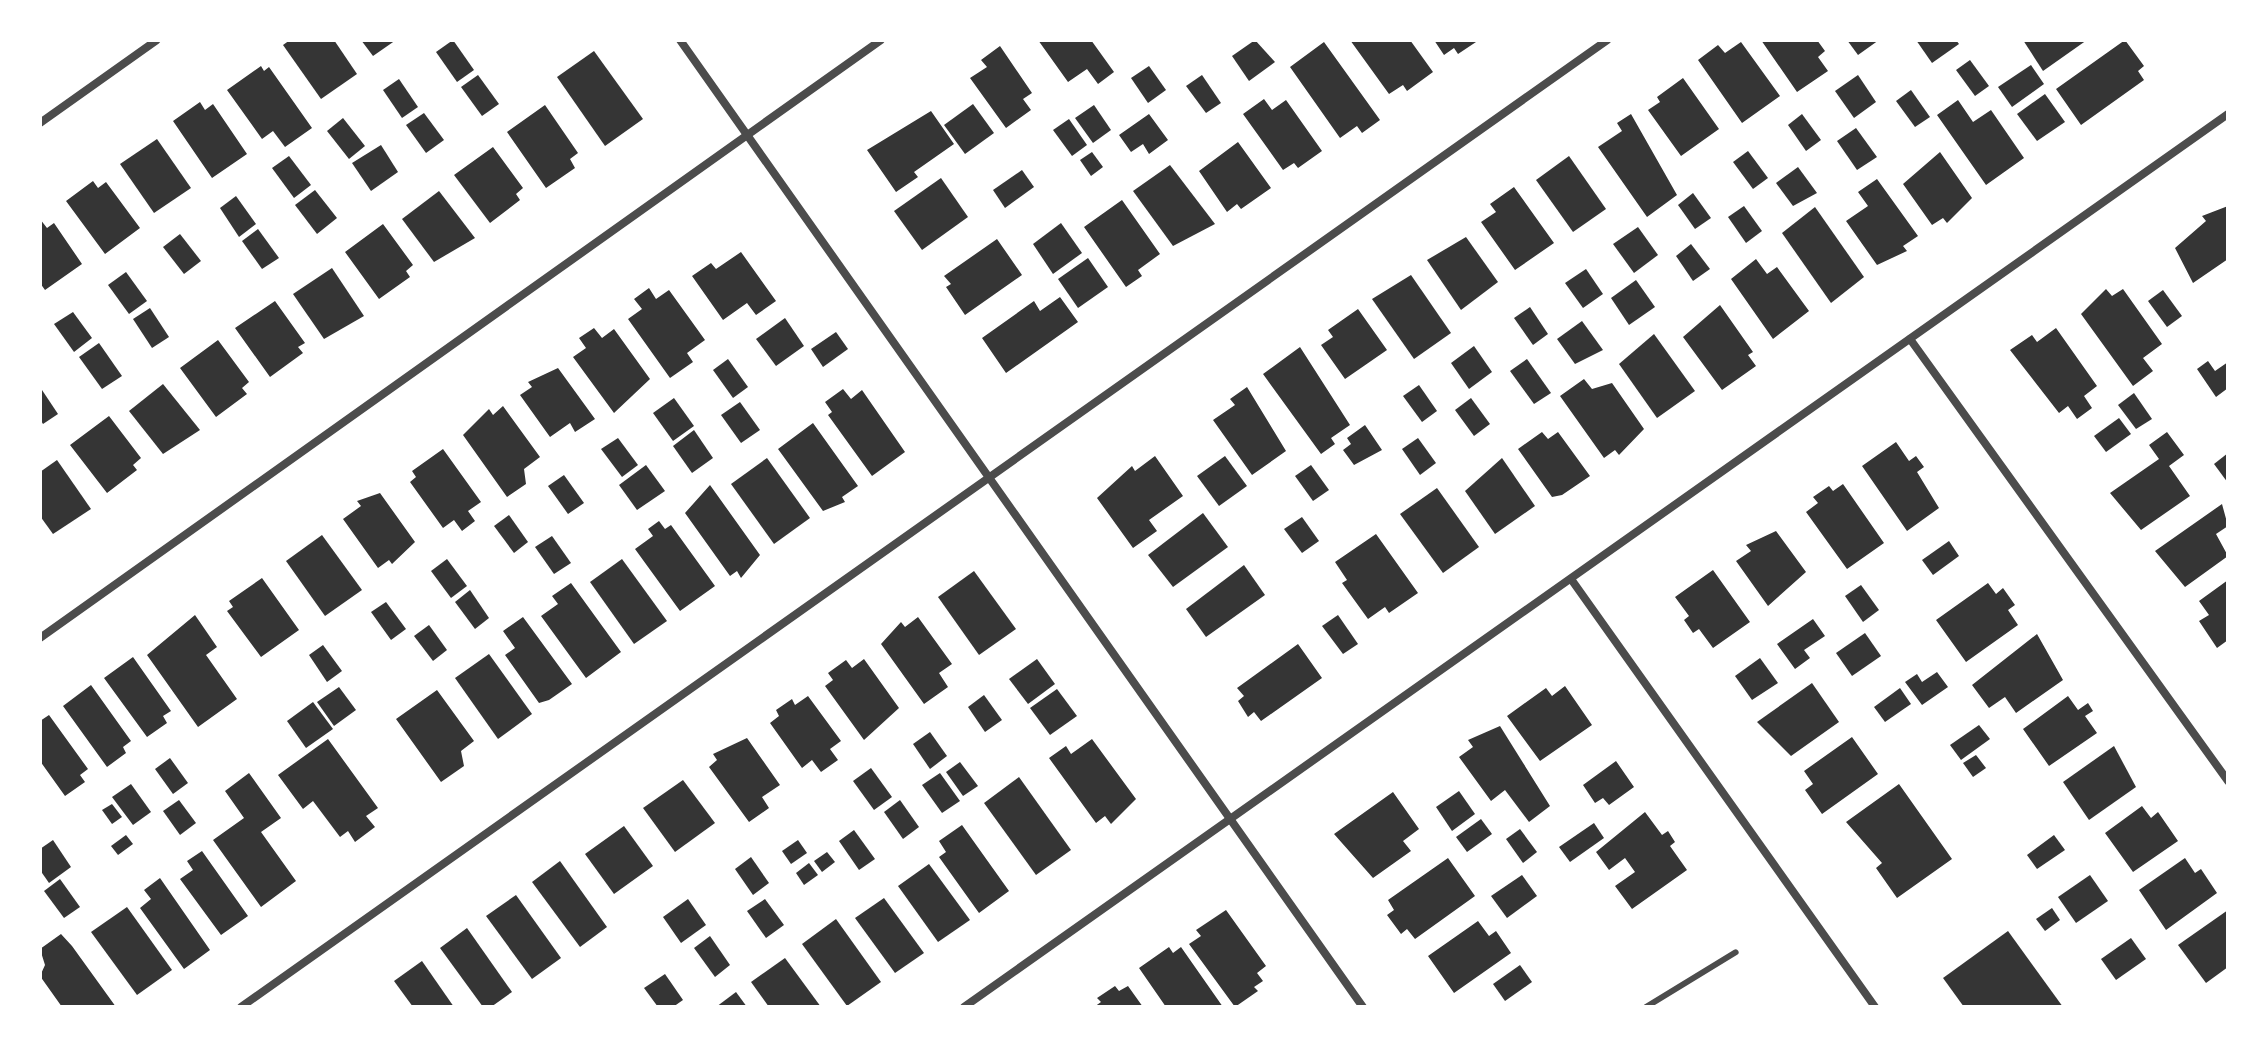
<!DOCTYPE html>
<html>
<head>
<meta charset="utf-8">
<style>
	body { margin:0 }
	#map { position:relative; width:2268px; height:1047px; overflow:hidden; background:#fff; font-family:"Public Sans",sans-serif }
	div>[style] { position:absolute }
	[style*='--x'] { left:calc(var(--x)*1px); top:calc(var(--y)*1px); width:calc(var(--w)*1px); rotate:calc(var(--a)*1deg) }
	.building>* { inset:0; background:#353535 }
	.service>* { height:6px; margin:-3px; padding:0 3px; transform-origin:3px; border-radius:3px; background:#4c4c4c }
	.minor>* { height:8px; margin:-4px; padding:0 4px; transform-origin:4px; border-radius:4px; background:#4c4c4c }
	span { translate:-50% -50%; white-space:nowrap; text-align:center; line-height:1.15; -webkit-text-stroke:8px #fff; paint-order:stroke }
	.frame { position:absolute; inset:0; border:42px solid #fff; pointer-events:none }
</style>
</head>
<body>
<div id="map">
	<div class="building">
		<i style="clip-path:polygon(290px 40px,334px 40px,357px 74px,321px 99px,283px 45px)"></i>
		<i style="clip-path:polygon(361px 40px,396px 40px,373px 56px)"></i>
		<i style="clip-path:polygon(453px 40px,474px 70px,457px 82px,436px 52px)"></i>
		<i style="clip-path:polygon(1038px 40px,1091px 40px,1114px 72px,1098px 84px,1087px 69px,1068px 82px)"></i>
		<i style="clip-path:polygon(1255px 40px,1275px 62px,1249px 81px,1232px 56px)"></i>
		<i style="clip-path:polygon(1350px 40px,1410px 40px,1433px 72px,1407px 91px,1403px 85px,1389px 94px)"></i>
		<i style="clip-path:polygon(1434px 40px,1479px 40px,1458px 54px,1454px 48px,1444px 55px)"></i>
		<i style="clip-path:polygon(1761px 40px,1817px 40px,1825px 51px,1818px 57px,1828px 71px,1797px 92px)"></i>
		<i style="clip-path:polygon(1847px 40px,1879px 40px,1858px 55px)"></i>
		<i style="clip-path:polygon(1916px 40px,1956px 40px,1959px 44px,1932px 63px)"></i>
		<i style="clip-path:polygon(2023px 40px,2087px 40px,2043px 71px)"></i>
		<i style="clip-path:polygon(2125px 40px,2144px 66px,2138px 71px,2144px 80px,2081px 125px,2056px 89px)"></i>
		<i style="clip-path:polygon(1324px 42px,1380px 120px,1362px 133px,1357px 126px,1340px 138px,1290px 67px)"></i>
		<i style="clip-path:polygon(1741px 42px,1780px 96px,1742px 123px,1698px 60px,1718px 45px,1725px 53px)"></i>
		<i style="clip-path:polygon(1000px 46px,1032px 93px,1023px 99px,1031px 110px,1006px 128px,970px 78px,987px 67px,981px 60px)"></i>
		<i style="clip-path:polygon(594px 51px,643px 119px,605px 146px,557px 77px)"></i>
		<i style="clip-path:polygon(1970px 60px,1989px 86px,1975px 96px,1956px 70px)"></i>
		<i style="clip-path:polygon(2031px 65px,2044px 84px,2012px 107px,1998px 87px)"></i>
		<i style="clip-path:polygon(261px 66px,264px 71px,269px 67px,312px 128px,285px 147px,273px 131px,262px 139px,227px 90px)"></i>
		<i style="clip-path:polygon(1149px 66px,1166px 90px,1148px 103px,1131px 78px)"></i>
		<i style="clip-path:polygon(478px 75px,499px 104px,482px 116px,461px 87px)"></i>
		<i style="clip-path:polygon(1202px 75px,1221px 103px,1206px 113px,1186px 86px)"></i>
		<i style="clip-path:polygon(1858px 75px,1876px 102px,1854px 118px,1835px 91px)"></i>
		<i style="clip-path:polygon(1683px 78px,1719px 129px,1681px 156px,1648px 110px,1660px 102px,1657px 97px)"></i>
		<i style="clip-path:polygon(399px 79px,418px 107px,402px 118px,383px 90px)"></i>
		<i style="clip-path:polygon(1911px 90px,1930px 117px,1915px 127px,1896px 101px)"></i>
		<i style="clip-path:polygon(2045px 94px,2065px 122px,2037px 141px,2017px 114px)"></i>
		<i style="clip-path:polygon(1264px 99px,1272px 110px,1286px 100px,1322px 151px,1298px 168px,1294px 163px,1283px 170px,1243px 114px)"></i>
		<i style="clip-path:polygon(1958px 100px,1973px 122px,1991px 110px,2024px 158px,1986px 185px,1937px 115px)"></i>
		<i style="clip-path:polygon(200px 102px,205px 110px,213px 104px,247px 154px,212px 178px,173px 121px)"></i>
		<i style="clip-path:polygon(973px 104px,994px 133px,965px 154px,944px 125px)"></i>
		<i style="clip-path:polygon(545px 105px,578px 153px,570px 159px,575px 168px,546px 188px,507px 132px)"></i>
		<i style="clip-path:polygon(1094px 105px,1111px 130px,1093px 143px,1075px 118px)"></i>
		<i style="clip-path:polygon(931px 111px,954px 144px,914px 172px,918px 177px,896px 192px,867px 150px)"></i>
		<i style="clip-path:polygon(424px 113px,444px 140px,426px 153px,406px 125px)"></i>
		<i style="clip-path:polygon(1149px 114px,1168px 140px,1149px 154px,1143px 144px,1131px 152px,1119px 135px)"></i>
		<i style="clip-path:polygon(1631px 114px,1677px 195px,1647px 217px,1598px 147px,1622px 131px,1617px 123px)"></i>
		<i style="clip-path:polygon(1802px 114px,1821px 140px,1806px 151px,1788px 125px)"></i>
		<i style="clip-path:polygon(343px 118px,365px 146px,349px 159px,327px 131px)"></i>
		<i style="clip-path:polygon(1069px 119px,1087px 145px,1072px 156px,1053px 130px)"></i>
		<i style="clip-path:polygon(1856px 128px,1877px 157px,1857px 170px,1837px 141px)"></i>
		<i style="clip-path:polygon(157px 139px,191px 188px,154px 213px,120px 164px)"></i>
		<i style="clip-path:polygon(1238px 142px,1271px 188px,1241px 209px,1237px 204px,1227px 212px,1199px 171px)"></i>
		<i style="clip-path:polygon(381px 145px,398px 172px,371px 191px,352px 163px)"></i>
		<i style="clip-path:polygon(493px 147px,523px 188px,516px 194px,520px 200px,490px 223px,454px 175px)"></i>
		<i style="clip-path:polygon(1748px 151px,1768px 178px,1753px 189px,1733px 162px)"></i>
		<i style="clip-path:polygon(1092px 152px,1103px 167px,1091px 176px,1080px 160px)"></i>
		<i style="clip-path:polygon(1940px 152px,1972px 198px,1947px 223px,1943px 218px,1932px 225px,1903px 184px)"></i>
		<i style="clip-path:polygon(289px 156px,311px 185px,294px 198px,272px 168px)"></i>
		<i style="clip-path:polygon(1569px 156px,1606px 209px,1573px 232px,1536px 180px)"></i>
		<i style="clip-path:polygon(1170px 165px,1215px 224px,1173px 246px,1133px 191px)"></i>
		<i style="clip-path:polygon(1798px 167px,1817px 193px,1793px 206px,1776px 183px)"></i>
		<i style="clip-path:polygon(1022px 170px,1034px 187px,1005px 208px,993px 190px)"></i>
		<i style="clip-path:polygon(941px 178px,968px 217px,922px 250px,894px 211px)"></i>
		<i style="clip-path:polygon(1877px 179px,1918px 236px,1903px 246px,1907px 251px,1877px 265px,1846px 221px,1868px 206px,1858px 192px)"></i>
		<i style="clip-path:polygon(93px 181px,98px 188px,106px 182px,140px 228px,105px 254px,66px 201px)"></i>
		<i style="clip-path:polygon(1514px 187px,1554px 243px,1515px 270px,1481px 222px,1496px 212px,1490px 204px)"></i>
		<i style="clip-path:polygon(315px 190px,337px 218px,317px 234px,295px 205px)"></i>
		<i style="clip-path:polygon(439px 191px,475px 238px,434px 262px,402px 219px)"></i>
		<i style="clip-path:polygon(1693px 193px,1711px 218px,1695px 229px,1678px 205px)"></i>
		<i style="clip-path:polygon(236px 196px,256px 224px,239px 237px,220px 208px)"></i>
		<i style="clip-path:polygon(1122px 200px,1160px 254px,1138px 270px,1142px 276px,1126px 287px,1084px 227px)"></i>
		<i style="clip-path:polygon(1744px 206px,1762px 231px,1746px 243px,1728px 217px)"></i>
		<i style="clip-path:polygon(2228px 206px,2228px 259px,2193px 283px,2175px 248px,2206px 221px,2202px 216px)"></i>
		<i style="clip-path:polygon(1815px 207px,1864px 277px,1831px 303px,1782px 233px)"></i>
		<i style="clip-path:polygon(40px 219px,47px 228px,54px 223px,82px 264px,45px 290px,40px 283px)"></i>
		<i style="clip-path:polygon(1061px 223px,1082px 253px,1053px 274px,1033px 244px)"></i>
		<i style="clip-path:polygon(383px 224px,413px 265px,406px 271px,410px 277px,379px 299px,345px 252px)"></i>
		<i style="clip-path:polygon(1638px 227px,1658px 255px,1634px 273px,1613px 244px)"></i>
		<i style="clip-path:polygon(258px 229px,279px 258px,262px 269px,242px 241px)"></i>
		<i style="clip-path:polygon(180px 234px,201px 261px,184px 274px,163px 247px)"></i>
		<i style="clip-path:polygon(1466px 237px,1498px 282px,1461px 310px,1427px 260px)"></i>
		<i style="clip-path:polygon(997px 239px,1022px 275px,965px 315px,946px 287px,951px 284px,944px 276px)"></i>
		<i style="clip-path:polygon(1691px 244px,1710px 269px,1693px 281px,1676px 256px)"></i>
		<i style="clip-path:polygon(741px 252px,776px 301px,756px 315px,747px 303px,723px 320px,692px 276px,711px 263px,716px 269px)"></i>
		<i style="clip-path:polygon(1088px 258px,1108px 287px,1078px 308px,1058px 279px)"></i>
		<i style="clip-path:polygon(1756px 259px,1767px 274px,1777px 267px,1809px 311px,1773px 339px,1731px 279px)"></i>
		<i style="clip-path:polygon(332px 268px,364px 316px,324px 339px,293px 294px)"></i>
		<i style="clip-path:polygon(1586px 269px,1603px 294px,1583px 308px,1565px 283px)"></i>
		<i style="clip-path:polygon(126px 272px,147px 301px,129px 314px,108px 285px)"></i>
		<i style="clip-path:polygon(1411px 275px,1451px 333px,1414px 359px,1372px 299px)"></i>
		<i style="clip-path:polygon(1636px 280px,1655px 307px,1629px 325px,1611px 298px)"></i>
		<i style="clip-path:polygon(649px 288px,656px 299px,669px 290px,705px 340px,687px 353px,693px 362px,670px 378px,628px 319px,642px 309px,634px 299px)"></i>
		<i style="clip-path:polygon(2106px 289px,2112px 296px,2123px 289px,2162px 344px,2143px 358px,2153px 371px,2133px 386px,2081px 314px)"></i>
		<i style="clip-path:polygon(2163px 290px,2182px 316px,2167px 327px,2148px 301px)"></i>
		<i style="clip-path:polygon(1060px 297px,1078px 322px,1006px 373px,982px 338px,1034px 301px,1040px 311px)"></i>
		<i style="clip-path:polygon(275px 301px,305px 343px,298px 347px,303px 353px,270px 377px,235px 328px)"></i>
		<i style="clip-path:polygon(1720px 305px,1753px 352px,1748px 355px,1756px 366px,1722px 390px,1683px 337px)"></i>
		<i style="clip-path:polygon(1530px 307px,1548px 334px,1533px 345px,1514px 318px)"></i>
		<i style="clip-path:polygon(150px 308px,169px 337px,152px 348px,133px 319px)"></i>
		<i style="clip-path:polygon(1358px 309px,1387px 350px,1345px 379px,1321px 345px,1333px 337px,1328px 330px)"></i>
		<i style="clip-path:polygon(73px 312px,92px 338px,74px 352px,54px 324px)"></i>
		<i style="clip-path:polygon(785px 318px,804px 346px,776px 366px,756px 339px)"></i>
		<i style="clip-path:polygon(1582px 321px,1603px 350px,1575px 364px,1557px 339px)"></i>
		<i style="clip-path:polygon(594px 328px,602px 338px,614px 329px,650px 379px,614px 413px,573px 357px,586px 348px,579px 338px)"></i>
		<i style="clip-path:polygon(2056px 328px,2097px 386px,2084px 396px,2092px 408px,2077px 419px,2068px 406px,2059px 413px,2010px 350px,2032px 335px,2037px 342px)"></i>
		<i style="clip-path:polygon(836px 332px,848px 349px,823px 367px,811px 349px)"></i>
		<i style="clip-path:polygon(1654px 334px,1695px 391px,1657px 418px,1619px 364px)"></i>
		<i style="clip-path:polygon(218px 340px,249px 382px,242px 388px,247px 394px,216px 417px,180px 368px)"></i>
		<i style="clip-path:polygon(99px 343px,122px 376px,102px 389px,79px 357px)"></i>
		<i style="clip-path:polygon(1474px 346px,1492px 372px,1469px 389px,1451px 363px)"></i>
		<i style="clip-path:polygon(1300px 347px,1350px 425px,1331px 438px,1335px 444px,1321px 454px,1263px 374px)"></i>
		<i style="clip-path:polygon(728px 359px,748px 387px,733px 398px,713px 370px)"></i>
		<i style="clip-path:polygon(1527px 359px,1551px 393px,1534px 404px,1510px 371px)"></i>
		<i style="clip-path:polygon(2208px 361px,2215px 371px,2228px 362px,2228px 388px,2216px 397px,2197px 369px)"></i>
		<i style="clip-path:polygon(558px 368px,595px 419px,575px 432px,570px 423px,550px 437px,520px 395px,532px 387px,528px 382px)"></i>
		<i style="clip-path:polygon(1584px 379px,1592px 389px,1612px 383px,1644px 429px,1619px 455px,1615px 450px,1604px 458px,1560px 396px)"></i>
		<i style="clip-path:polygon(163px 384px,200px 430px,163px 454px,129px 411px)"></i>
		<i style="clip-path:polygon(1419px 385px,1437px 411px,1422px 422px,1403px 396px)"></i>
		<i style="clip-path:polygon(40px 387px,58px 414px,43px 424px,40px 419px)"></i>
		<i style="clip-path:polygon(1247px 387px,1286px 451px,1252px 475px,1213px 420px,1235px 405px,1230px 399px)"></i>
		<i style="clip-path:polygon(843px 389px,851px 399px,862px 390px,905px 452px,872px 476px,828px 415px,832px 412px,825px 402px)"></i>
		<i style="clip-path:polygon(2134px 393px,2152px 419px,2136px 429px,2118px 405px)"></i>
		<i style="clip-path:polygon(674px 398px,694px 426px,673px 441px,653px 413px)"></i>
		<i style="clip-path:polygon(1471px 398px,1490px 424px,1474px 436px,1455px 410px)"></i>
		<i style="clip-path:polygon(740px 402px,760px 430px,741px 443px,721px 415px)"></i>
		<i style="clip-path:polygon(503px 406px,540px 457px,524px 469px,526px 484px,507px 497px,463px 435px,489px 409px,493px 415px)"></i>
		<i style="clip-path:polygon(109px 416px,141px 458px,133px 465px,137px 470px,107px 493px,70px 445px)"></i>
		<i style="clip-path:polygon(2119px 418px,2131px 434px,2106px 452px,2094px 436px)"></i>
		<i style="clip-path:polygon(813px 423px,858px 486px,842px 497px,845px 502px,823px 511px,778px 449px)"></i>
		<i style="clip-path:polygon(1365px 425px,1382px 450px,1354px 465px,1343px 450px,1351px 444px,1347px 438px)"></i>
		<i style="clip-path:polygon(694px 430px,713px 458px,692px 473px,673px 446px)"></i>
		<i style="clip-path:polygon(1542px 432px,1548px 439px,1558px 432px,1590px 476px,1562px 495px,1552px 497px,1518px 449px)"></i>
		<i style="clip-path:polygon(2167px 432px,2184px 455px,2169px 466px,2190px 496px,2141px 530px,2110px 493px,2159px 459px,2149px 445px)"></i>
		<i style="clip-path:polygon(618px 438px,638px 465px,622px 477px,601px 449px)"></i>
		<i style="clip-path:polygon(1418px 438px,1436px 463px,1420px 475px,1402px 449px)"></i>
		<i style="clip-path:polygon(1896px 442px,1909px 461px,1916px 456px,1924px 467px,1917px 472px,1939px 508px,1907px 531px,1862px 466px)"></i>
		<i style="clip-path:polygon(443px 449px,481px 502px,468px 511px,475px 521px,462px 531px,454px 520px,443px 528px,410px 482px,416px 477px,412px 471px)"></i>
		<i style="clip-path:polygon(2228px 453px,2228px 483px,2214px 464px)"></i>
		<i style="clip-path:polygon(1155px 456px,1183px 496px,1149px 520px,1157px 531px,1133px 548px,1097px 498px,1132px 466px,1135px 471px)"></i>
		<i style="clip-path:polygon(1225px 456px,1247px 486px,1219px 506px,1197px 476px)"></i>
		<i style="clip-path:polygon(767px 458px,810px 518px,774px 544px,731px 484px)"></i>
		<i style="clip-path:polygon(1502px 458px,1535px 506px,1495px 534px,1465px 491px)"></i>
		<i style="clip-path:polygon(57px 460px,91px 509px,53px 534px,40px 516px,40px 472px)"></i>
		<i style="clip-path:polygon(646px 465px,665px 491px,637px 510px,619px 485px)"></i>
		<i style="clip-path:polygon(1311px 465px,1329px 490px,1313px 501px,1295px 476px)"></i>
		<i style="clip-path:polygon(564px 475px,584px 503px,568px 514px,548px 486px)"></i>
		<i style="clip-path:polygon(1843px 484px,1884px 543px,1847px 569px,1806px 512px,1818px 503px,1813px 497px,1829px 486px,1833px 491px)"></i>
		<i style="clip-path:polygon(710px 485px,760px 555px,741px 578px,737px 571px,730px 576px,685px 513px)"></i>
		<i style="clip-path:polygon(1437px 488px,1479px 547px,1443px 573px,1400px 514px)"></i>
		<i style="clip-path:polygon(380px 493px,415px 542px,392px 564px,389px 560px,378px 568px,343px 519px,361px 506px,357px 501px)"></i>
		<i style="clip-path:polygon(2222px 504px,2228px 526px,2216px 534px,2228px 556px,2185px 587px,2155px 551px)"></i>
		<i style="clip-path:polygon(1203px 513px,1228px 547px,1173px 587px,1148px 555px)"></i>
		<i style="clip-path:polygon(509px 515px,528px 542px,514px 553px,494px 526px)"></i>
		<i style="clip-path:polygon(1302px 517px,1319px 541px,1302px 553px,1284px 529px)"></i>
		<i style="clip-path:polygon(659px 521px,665px 529px,671px 525px,715px 586px,680px 611px,635px 549px,653px 536px,648px 529px)"></i>
		<i style="clip-path:polygon(1776px 531px,1806px 572px,1768px 606px,1736px 561px,1751px 551px,1746px 545px)"></i>
		<i style="clip-path:polygon(1376px 534px,1418px 593px,1389px 613px,1385px 607px,1368px 619px,1342px 583px,1347px 580px,1335px 562px)"></i>
		<i style="clip-path:polygon(322px 535px,362px 590px,325px 616px,286px 561px)"></i>
		<i style="clip-path:polygon(552px 536px,571px 563px,554px 574px,535px 547px)"></i>
		<i style="clip-path:polygon(1949px 541px,1959px 556px,1933px 575px,1922px 560px)"></i>
		<i style="clip-path:polygon(447px 559px,467px 586px,451px 598px,431px 571px)"></i>
		<i style="clip-path:polygon(622px 559px,667px 621px,634px 644px,590px 582px)"></i>
		<i style="clip-path:polygon(1244px 565px,1265px 595px,1206px 637px,1186px 609px)"></i>
		<i style="clip-path:polygon(1713px 570px,1750px 622px,1713px 648px,1699px 629px,1693px 633px,1684px 620px,1689px 616px,1675px 597px)"></i>
		<i style="clip-path:polygon(974px 571px,1016px 629px,979px 655px,938px 597px)"></i>
		<i style="clip-path:polygon(262px 578px,299px 630px,261px 657px,227px 611px,233px 607px,229px 601px)"></i>
		<i style="clip-path:polygon(2228px 580px,2228px 640px,2217px 648px,2199px 621px,2209px 615px,2199px 601px)"></i>
		<i style="clip-path:polygon(571px 583px,621px 652px,586px 678px,541px 616px,558px 604px,552px 596px)"></i>
		<i style="clip-path:polygon(1988px 583px,1996px 594px,2003px 588px,2015px 605px,2008px 610px,2018px 625px,1966px 662px,1936px 620px)"></i>
		<i style="clip-path:polygon(1861px 585px,1879px 610px,1863px 622px,1845px 596px)"></i>
		<i style="clip-path:polygon(470px 590px,489px 618px,475px 629px,455px 602px)"></i>
		<i style="clip-path:polygon(386px 602px,406px 629px,391px 640px,371px 612px)"></i>
		<i style="clip-path:polygon(195px 615px,217px 647px,206px 655px,237px 699px,198px 727px,147px 655px)"></i>
		<i style="clip-path:polygon(1338px 615px,1358px 644px,1343px 654px,1322px 626px)"></i>
		<i style="clip-path:polygon(523px 617px,572px 684px,549px 700px,539px 703px,505px 655px,515px 648px,503px 631px)"></i>
		<i style="clip-path:polygon(918px 617px,952px 664px,939px 673px,948px 687px,924px 704px,881px 644px,901px 622px,905px 627px)"></i>
		<i style="clip-path:polygon(1813px 619px,1825px 636px,1804px 650px,1810px 658px,1795px 669px,1777px 644px)"></i>
		<i style="clip-path:polygon(429px 625px,447px 650px,433px 661px,414px 636px)"></i>
		<i style="clip-path:polygon(1865px 633px,1881px 656px,1852px 676px,1836px 653px)"></i>
		<i style="clip-path:polygon(2037px 634px,2063px 680px,2016px 713px,2005px 697px,1989px 708px,1972px 685px)"></i>
		<i style="clip-path:polygon(1298px 644px,1322px 678px,1261px 721px,1254px 712px,1248px 717px,1238px 701px,1244px 696px,1237px 688px)"></i>
		<i style="clip-path:polygon(323px 645px,342px 671px,327px 682px,309px 655px)"></i>
		<i style="clip-path:polygon(489px 654px,532px 714px,498px 739px,455px 678px)"></i>
		<i style="clip-path:polygon(133px 657px,171px 711px,163px 716px,167px 723px,147px 737px,104px 678px)"></i>
		<i style="clip-path:polygon(1760px 658px,1778px 683px,1752px 700px,1735px 676px)"></i>
		<i style="clip-path:polygon(864px 659px,899px 708px,864px 740px,825px 686px,833px 680px,828px 673px,846px 660px,852px 668px)"></i>
		<i style="clip-path:polygon(1037px 659px,1055px 684px,1028px 704px,1009px 679px)"></i>
		<i style="clip-path:polygon(1937px 672px,1948px 687px,1922px 705px,1905px 682px,1917px 674px,1922px 682px)"></i>
		<i style="clip-path:polygon(1812px 683px,1839px 722px,1791px 756px,1757px 722px)"></i>
		<i style="clip-path:polygon(91px 685px,131px 741px,123px 747px,126px 753px,107px 767px,63px 706px)"></i>
		<i style="clip-path:polygon(1565px 686px,1592px 725px,1540px 761px,1507px 716px,1546px 688px,1552px 696px)"></i>
		<i style="clip-path:polygon(339px 687px,356px 710px,334px 726px,317px 702px)"></i>
		<i style="clip-path:polygon(1900px 688px,1911px 704px,1885px 722px,1874px 707px)"></i>
		<i style="clip-path:polygon(1057px 689px,1077px 716px,1050px 735px,1030px 708px)"></i>
		<i style="clip-path:polygon(437px 690px,474px 741px,461px 751px,464px 766px,441px 782px,396px 719px)"></i>
		<i style="clip-path:polygon(984px 695px,1002px 720px,985px 732px,968px 707px)"></i>
		<i style="clip-path:polygon(808px 696px,841px 741px,830px 749px,838px 760px,821px 772px,812px 760px,802px 768px,770px 723px,779px 716px,776px 710px,792px 699px,795px 705px)"></i>
		<i style="clip-path:polygon(2068px 696px,2078px 710px,2088px 703px,2093px 711px,2085px 716px,2097px 733px,2049px 766px,2023px 729px)"></i>
		<i style="clip-path:polygon(313px 702px,333px 729px,306px 748px,287px 721px)"></i>
		<i style="clip-path:polygon(49px 715px,88px 769px,80px 775px,85px 782px,65px 796px,40px 761px,40px 721px)"></i>
		<i style="clip-path:polygon(1979px 725px,1990px 739px,1961px 760px,1950px 745px)"></i>
		<i style="clip-path:polygon(1500px 726px,1550px 806px,1529px 822px,1505px 790px,1491px 801px,1459px 757px,1473px 747px,1468px 740px)"></i>
		<i style="clip-path:polygon(930px 732px,947px 756px,930px 769px,913px 744px)"></i>
		<i style="clip-path:polygon(1852px 737px,1878px 774px,1822px 814px,1805px 790px,1813px 784px,1804px 771px)"></i>
		<i style="clip-path:polygon(747px 738px,780px 785px,762px 797px,769px 808px,749px 822px,709px 767px,717px 760px,713px 754px)"></i>
		<i style="clip-path:polygon(328px 739px,378px 808px,366px 816px,375px 827px,355px 842px,348px 831px,340px 837px,313px 801px,303px 809px,278px 775px)"></i>
		<i style="clip-path:polygon(1092px 739px,1136px 799px,1111px 824px,1105px 816px,1096px 823px,1049px 758px,1066px 746px,1071px 754px)"></i>
		<i style="clip-path:polygon(2114px 746px,2136px 787px,2089px 820px,2063px 782px)"></i>
		<i style="clip-path:polygon(1976px 755px,1986px 768px,1973px 777px,1963px 763px)"></i>
		<i style="clip-path:polygon(170px 758px,188px 783px,173px 794px,155px 769px)"></i>
		<i style="clip-path:polygon(1616px 761px,1634px 787px,1609px 805px,1603px 798px,1595px 803px,1583px 785px)"></i>
		<i style="clip-path:polygon(960px 762px,978px 786px,963px 796px,946px 772px)"></i>
		<i style="clip-path:polygon(871px 768px,892px 797px,874px 810px,853px 781px)"></i>
		<i style="clip-path:polygon(249px 773px,281px 818px,261px 832px,296px 881px,261px 907px,213px 840px,244px 818px,225px 791px)"></i>
		<i style="clip-path:polygon(940px 773px,960px 801px,942px 813px,922px 785px)"></i>
		<i style="clip-path:polygon(1019px 777px,1071px 850px,1036px 875px,984px 803px)"></i>
		<i style="clip-path:polygon(683px 780px,715px 823px,675px 852px,643px 808px)"></i>
		<i style="clip-path:polygon(131px 784px,151px 812px,133px 825px,112px 797px)"></i>
		<i style="clip-path:polygon(1899px 784px,1952px 859px,1897px 898px,1876px 868px,1882px 863px,1846px 822px)"></i>
		<i style="clip-path:polygon(1459px 791px,1475px 814px,1452px 831px,1436px 807px)"></i>
		<i style="clip-path:polygon(1393px 792px,1419px 829px,1403px 841px,1411px 851px,1373px 878px,1334px 834px)"></i>
		<i style="clip-path:polygon(179px 800px,196px 823px,180px 835px,163px 811px)"></i>
		<i style="clip-path:polygon(900px 800px,919px 827px,903px 839px,884px 812px)"></i>
		<i style="clip-path:polygon(112px 804px,122px 817px,112px 824px,102px 810px)"></i>
		<i style="clip-path:polygon(2142px 806px,2151px 818px,2158px 812px,2178px 841px,2133px 872px,2105px 833px)"></i>
		<i style="clip-path:polygon(1645px 812px,1662px 835px,1668px 831px,1675px 842px,1670px 846px,1687px 870px,1632px 909px,1615px 886px,1635px 872px,1625px 858px,1609px 870px,1596px 852px)"></i>
		<i style="clip-path:polygon(1481px 819px,1492px 834px,1467px 852px,1456px 837px)"></i>
		<i style="clip-path:polygon(1594px 823px,1604px 838px,1570px 862px,1559px 847px)"></i>
		<i style="clip-path:polygon(962px 825px,1009px 891px,979px 913px,939px 857px,946px 852px,939px 841px)"></i>
		<i style="clip-path:polygon(624px 826px,653px 866px,614px 894px,585px 854px)"></i>
		<i style="clip-path:polygon(1520px 829px,1537px 852px,1523px 863px,1506px 839px)"></i>
		<i style="clip-path:polygon(854px 830px,875px 859px,859px 870px,839px 841px)"></i>
		<i style="clip-path:polygon(126px 835px,133px 844px,118px 855px,111px 846px)"></i>
		<i style="clip-path:polygon(2054px 835px,2065px 850px,2037px 869px,2027px 855px)"></i>
		<i style="clip-path:polygon(53px 840px,71px 867px,49px 883px,40px 870px,40px 849px)"></i>
		<i style="clip-path:polygon(798px 840px,807px 853px,791px 864px,782px 851px)"></i>
		<i style="clip-path:polygon(202px 851px,248px 916px,221px 935px,180px 879px,193px 870px,187px 861px)"></i>
		<i style="clip-path:polygon(827px 852px,835px 862px,822px 872px,814px 861px)"></i>
		<i style="clip-path:polygon(751px 857px,769px 883px,753px 895px,735px 869px)"></i>
		<i style="clip-path:polygon(1448px 858px,1475px 896px,1415px 939px,1407px 929px,1401px 934px,1387px 915px,1394px 910px,1388px 900px)"></i>
		<i style="clip-path:polygon(2185px 858px,2195px 873px,2201px 869px,2217px 893px,2166px 930px,2139px 890px)"></i>
		<i style="clip-path:polygon(560px 861px,607px 927px,580px 947px,532px 882px)"></i>
		<i style="clip-path:polygon(809px 863px,818px 875px,804px 885px,796px 873px)"></i>
		<i style="clip-path:polygon(929px 864px,970px 920px,938px 942px,898px 886px)"></i>
		<i style="clip-path:polygon(1522px 875px,1537px 896px,1507px 918px,1491px 896px)"></i>
		<i style="clip-path:polygon(2090px 875px,2108px 901px,2076px 923px,2058px 897px)"></i>
		<i style="clip-path:polygon(160px 878px,210px 950px,184px 969px,140px 908px,151px 899px,144px 890px)"></i>
		<i style="clip-path:polygon(60px 879px,80px 907px,64px 918px,44px 891px)"></i>
		<i style="clip-path:polygon(516px 895px,561px 958px,532px 979px,486px 916px)"></i>
		<i style="clip-path:polygon(884px 898px,924px 953px,895px 973px,855px 918px)"></i>
		<i style="clip-path:polygon(688px 899px,706px 925px,681px 943px,663px 917px)"></i>
		<i style="clip-path:polygon(765px 899px,784px 925px,766px 938px,747px 911px)"></i>
		<i style="clip-path:polygon(127px 907px,172px 970px,137px 995px,91px 932px)"></i>
		<i style="clip-path:polygon(2052px 908px,2060px 920px,2045px 931px,2036px 919px)"></i>
		<i style="clip-path:polygon(1226px 910px,1266px 966px,1257px 973px,1263px 981px,1254px 987px,1258px 991px,1235px 1007px,1189px 944px,1201px 936px,1196px 930px)"></i>
		<i style="clip-path:polygon(2228px 910px,2228px 967px,2206px 983px,2178px 945px)"></i>
		<i style="clip-path:polygon(836px 919px,881px 982px,847px 1006px,802px 944px)"></i>
		<i style="clip-path:polygon(1478px 921px,1489px 936px,1496px 931px,1511px 953px,1454px 993px,1428px 956px)"></i>
		<i style="clip-path:polygon(467px 928px,512px 992px,491px 1007px,483px 1007px,440px 948px)"></i>
		<i style="clip-path:polygon(2008px 931px,2063px 1007px,1964px 1007px,1943px 978px)"></i>
		<i style="clip-path:polygon(61px 934px,72px 946px,116px 1007px,62px 1007px,40px 976px,45px 965px,40px 949px)"></i>
		<i style="clip-path:polygon(710px 936px,730px 965px,715px 977px,694px 948px)"></i>
		<i style="clip-path:polygon(2131px 938px,2146px 959px,2116px 980px,2101px 959px)"></i>
		<i style="clip-path:polygon(1169px 947px,1173px 953px,1181px 947px,1223px 1007px,1166px 1007px,1139px 968px)"></i>
		<i style="clip-path:polygon(785px 958px,821px 1007px,769px 1007px,751px 982px)"></i>
		<i style="clip-path:polygon(422px 961px,454px 1007px,413px 1007px,394px 981px)"></i>
		<i style="clip-path:polygon(1520px 965px,1532px 982px,1505px 1001px,1493px 984px)"></i>
		<i style="clip-path:polygon(665px 974px,683px 1000px,673px 1007px,658px 1007px,644px 988px)"></i>
		<i style="clip-path:polygon(1115px 986px,1119px 991px,1128px 986px,1143px 1007px,1094px 1007px,1101px 1002px,1097px 998px)"></i>
		<i style="clip-path:polygon(736px 992px,747px 1007px,716px 1007px)"></i>
	</div>
	<div class="service">
		<i style="--x:1646;--y:1007;--w:105;--a:-31.4"></i>
	</div>
	<div class="minor">
		<i style="--x:680;--y:40;--w:1184;--a:54.77"></i>
		<i style="--x:40;--y:123;--w:143;--a:-35.4"></i>
		<i style="--x:1910;--y:339;--w:545;--a:54.27"></i>
		<i style="--x:1571;--y:579;--w:525;--a:54.61"></i>
		<i style="--x:40;--y:638;--w:1032;--a:-35.42"></i>
		<i style="--x:241;--y:1007;--w:1674;--a:-35.29"></i>
		<i style="--x:964;--y:1007;--w:1548;--a:-35.24"></i>
	</div>
	<div class="frame"></div>
</div>
</body>
</html>
